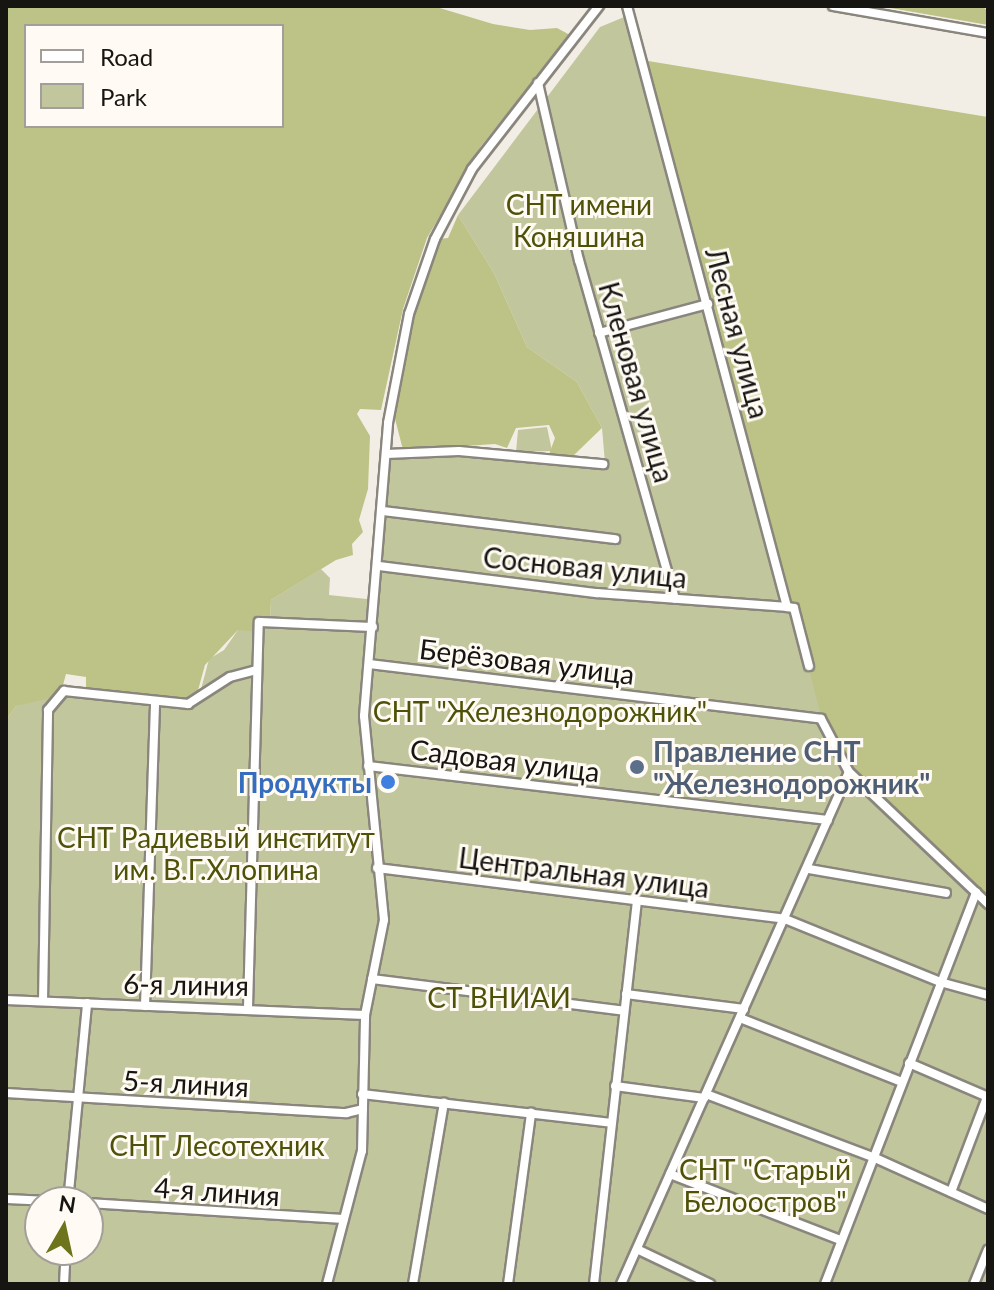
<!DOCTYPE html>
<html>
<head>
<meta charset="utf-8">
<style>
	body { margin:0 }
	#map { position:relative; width:994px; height:1290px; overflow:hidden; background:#f3eee5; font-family:Lato,sans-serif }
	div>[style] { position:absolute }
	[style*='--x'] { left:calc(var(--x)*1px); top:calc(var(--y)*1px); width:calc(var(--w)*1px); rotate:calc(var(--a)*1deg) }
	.green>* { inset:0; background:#c1c69c }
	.forest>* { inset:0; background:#bdc386 }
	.roads { filter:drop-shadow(2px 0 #8a867e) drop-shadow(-2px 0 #8a867e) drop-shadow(0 2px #8a867e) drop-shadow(0 -2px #8a867e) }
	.minor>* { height:8px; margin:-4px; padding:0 4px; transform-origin:4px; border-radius:4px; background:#fff }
	.dots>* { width:22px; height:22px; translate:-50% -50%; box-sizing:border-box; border:4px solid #fffbf4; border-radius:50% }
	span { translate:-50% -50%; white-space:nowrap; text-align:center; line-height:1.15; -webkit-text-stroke:6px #fffbf4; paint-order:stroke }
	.park-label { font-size:28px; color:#4e5209 }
	.street-label { font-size:28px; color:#161512 }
	.service-label { font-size:28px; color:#4e5e75; font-weight:700 }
	.left { translate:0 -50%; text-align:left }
	.shop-label { font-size:28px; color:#366cbe; font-weight:700 }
	.right { translate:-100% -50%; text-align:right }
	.frame { position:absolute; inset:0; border:8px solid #161512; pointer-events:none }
	.legend { position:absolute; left:24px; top:24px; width:260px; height:104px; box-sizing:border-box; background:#fffbf4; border:2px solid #a29f9a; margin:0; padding:10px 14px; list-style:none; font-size:24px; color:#161512 }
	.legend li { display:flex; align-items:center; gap:16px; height:40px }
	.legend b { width:40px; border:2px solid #a29f9a }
	.north { position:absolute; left:24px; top:1186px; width:80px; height:80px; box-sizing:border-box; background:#fffbf4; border:2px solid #a29f9a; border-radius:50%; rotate:9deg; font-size:22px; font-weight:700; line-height:32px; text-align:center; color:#161512 }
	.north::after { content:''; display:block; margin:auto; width:28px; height:36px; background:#6e741c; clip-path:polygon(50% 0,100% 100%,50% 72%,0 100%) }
</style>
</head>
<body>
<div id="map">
	<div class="green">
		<i style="clip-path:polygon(evenodd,629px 15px,794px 608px,988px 904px,988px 1284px,6px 1284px,6px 720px,16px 706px,63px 691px,200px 693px,209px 659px,224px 650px,238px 630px,270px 620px,271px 600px,321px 569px,330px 578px,329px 595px,376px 600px,389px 454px,459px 451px,605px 463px,602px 428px,577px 382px,527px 347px,494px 273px,458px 215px,600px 27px,629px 15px,40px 1202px,88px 1202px,88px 1250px,40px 1250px,40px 1202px)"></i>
		<i style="clip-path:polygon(547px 427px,552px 451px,516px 452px,518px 430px)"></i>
	</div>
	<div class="forest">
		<i style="clip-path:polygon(evenodd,6px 6px,433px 6px,493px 24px,530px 30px,557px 28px,570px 35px,481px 146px,427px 238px,403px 309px,381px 410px,360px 409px,357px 414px,370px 436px,368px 489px,359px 520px,363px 532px,352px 544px,353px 555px,336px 560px,271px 600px,270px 620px,264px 619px,258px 632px,238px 630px,205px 665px,195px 701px,86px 693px,86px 677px,66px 674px,60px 696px,16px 706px,6px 720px,6px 6px,26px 26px,282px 26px,282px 126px,26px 126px,26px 26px)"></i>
		<i style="clip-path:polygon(879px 6px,982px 6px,988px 11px,988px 25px)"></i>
		<i style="clip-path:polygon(642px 60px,988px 117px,988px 904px,850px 772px,822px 720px,794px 609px,786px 607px)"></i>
		<i style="clip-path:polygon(458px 215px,494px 273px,527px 347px,577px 382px,602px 428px,574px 455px,548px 457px,555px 438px,549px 425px,516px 428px,507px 448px,495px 444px,404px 450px,402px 446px,394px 415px,412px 316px,438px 239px,448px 238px)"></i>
	</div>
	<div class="roads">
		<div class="minor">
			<i style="--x:627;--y:6;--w:622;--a:75.09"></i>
			<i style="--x:787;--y:607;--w:7;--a:8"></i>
			<i style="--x:794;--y:608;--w:60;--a:75.5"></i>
			<i style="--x:833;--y:6;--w:157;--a:9.9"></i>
			<i style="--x:538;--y:83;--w:182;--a:77"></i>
			<i style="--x:579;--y:260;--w:352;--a:74.2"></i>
			<i style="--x:599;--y:333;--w:113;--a:-14.9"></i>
			<i style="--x:386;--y:454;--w:73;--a:-2.4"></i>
			<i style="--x:459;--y:451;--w:145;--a:5.2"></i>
			<i style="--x:383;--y:511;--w:234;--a:6.9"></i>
			<i style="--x:379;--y:566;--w:220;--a:7.1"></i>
			<i style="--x:597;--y:593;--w:191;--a:4.2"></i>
			<i style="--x:369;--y:664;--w:455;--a:6.9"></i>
			<i style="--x:821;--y:719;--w:60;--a:62.2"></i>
			<i style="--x:849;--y:772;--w:192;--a:43.5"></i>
			<i style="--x:368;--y:766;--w:463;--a:6.7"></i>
			<i style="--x:377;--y:868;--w:411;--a:7.1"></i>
			<i style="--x:785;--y:919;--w:167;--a:22.1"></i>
			<i style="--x:940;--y:982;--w:50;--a:15.2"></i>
			<i style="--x:809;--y:869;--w:139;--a:9.9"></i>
			<i style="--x:372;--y:979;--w:254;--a:7.2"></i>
			<i style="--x:626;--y:994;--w:119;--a:7.2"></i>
			<i style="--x:6;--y:1000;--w:359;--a:2.4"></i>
			<i style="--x:43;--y:1001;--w:291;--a:-89"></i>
			<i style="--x:48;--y:710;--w:25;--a:-50"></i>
			<i style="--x:64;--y:691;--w:125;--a:6"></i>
			<i style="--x:188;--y:704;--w:50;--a:-32.7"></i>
			<i style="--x:230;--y:677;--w:27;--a:-15"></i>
			<i style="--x:145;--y:1006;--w:305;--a:-88.1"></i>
			<i style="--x:248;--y:1007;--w:385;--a:-88.4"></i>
			<i style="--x:259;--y:622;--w:114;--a:2.5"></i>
			<i style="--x:740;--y:1018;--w:174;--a:21.6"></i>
			<i style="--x:909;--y:1063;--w:86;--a:23.3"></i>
			<i style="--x:615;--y:1086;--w:90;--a:7.7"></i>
			<i style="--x:6;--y:1093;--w:341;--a:3.4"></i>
			<i style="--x:346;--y:1113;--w:17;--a:-13"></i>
			<i style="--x:362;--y:1094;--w:251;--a:6.6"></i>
			<i style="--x:706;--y:1094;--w:178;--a:20.7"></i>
			<i style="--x:873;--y:1157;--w:126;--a:24.3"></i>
			<i style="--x:670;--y:1174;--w:182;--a:21.2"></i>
			<i style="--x:951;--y:1192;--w:102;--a:-69.2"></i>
			<i style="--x:6;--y:1199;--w:65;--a:2.6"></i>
			<i style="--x:68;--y:1202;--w:200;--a:-84.5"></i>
			<i style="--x:88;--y:1203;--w:256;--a:3.6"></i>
			<i style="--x:637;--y:1249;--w:81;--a:25.6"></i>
			<i style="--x:64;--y:1284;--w:34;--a:-87"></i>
			<i style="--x:327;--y:1284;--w:138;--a:-75.3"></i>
			<i style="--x:362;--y:1151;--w:136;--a:-88.7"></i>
			<i style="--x:365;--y:1015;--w:97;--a:-78.7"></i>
			<i style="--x:384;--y:920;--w:205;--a:-95.6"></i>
			<i style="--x:364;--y:716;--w:294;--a:-85.3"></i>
			<i style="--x:388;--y:423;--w:111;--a:-79.1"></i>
			<i style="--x:409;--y:314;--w:79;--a:-70.9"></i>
			<i style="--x:435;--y:239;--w:79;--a:-62.1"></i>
			<i style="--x:472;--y:169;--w:207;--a:-52.1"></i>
			<i style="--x:413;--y:1284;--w:184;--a:-80.3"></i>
			<i style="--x:508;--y:1284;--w:173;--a:-82.3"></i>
			<i style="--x:594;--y:1284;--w:386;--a:-83.6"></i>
			<i style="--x:621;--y:1284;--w:560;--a:-66"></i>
			<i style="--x:825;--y:1284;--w:420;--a:-68.9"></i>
			<i style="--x:974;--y:1284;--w:37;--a:-68"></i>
		</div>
	</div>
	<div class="dots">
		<i style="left:637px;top:767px;background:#5c6f8a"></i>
		<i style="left:388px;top:782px;background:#3f7fe0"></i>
	</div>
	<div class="park-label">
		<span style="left:579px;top:220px">СНТ имени<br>Коняшина</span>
		<span style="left:540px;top:711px">СНТ "Железнодорожник"</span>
		<span style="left:216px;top:853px">СНТ Радиевый институт<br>им. В.Г.Хлопина</span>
		<span style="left:499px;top:997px">СТ ВНИАИ</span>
		<span style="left:217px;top:1145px">СНТ Лесотехник</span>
		<span style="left:765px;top:1185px">СНТ "Старый<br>Белоостров"</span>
	</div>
	<div class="street-label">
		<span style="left:738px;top:333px;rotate:75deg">Лесная улица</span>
		<span style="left:637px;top:382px;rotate:74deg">Кленовая улица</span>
		<span style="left:585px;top:567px;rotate:6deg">Сосновая улица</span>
		<span style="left:527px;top:661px;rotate:7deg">Берёзовая улица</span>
		<span style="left:505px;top:760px;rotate:7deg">Садовая улица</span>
		<span style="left:584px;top:872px;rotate:7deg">Центральная улица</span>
		<span style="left:186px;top:984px;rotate:1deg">6-я линия</span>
		<span style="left:186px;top:1083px;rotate:3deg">5-я линия</span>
		<span style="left:217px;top:1191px;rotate:4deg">4-я линия</span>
	</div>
	<div class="service-label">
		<span class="left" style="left:653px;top:767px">Правление СНТ<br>"Железнодорожник"</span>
	</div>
	<div class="shop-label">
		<span class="right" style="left:372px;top:782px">Продукты</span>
	</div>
	<div class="frame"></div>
	<ul class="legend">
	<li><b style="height:10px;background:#fff"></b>Road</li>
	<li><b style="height:22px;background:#c1c69c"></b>Park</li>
	</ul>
	<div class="north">N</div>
</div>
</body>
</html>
